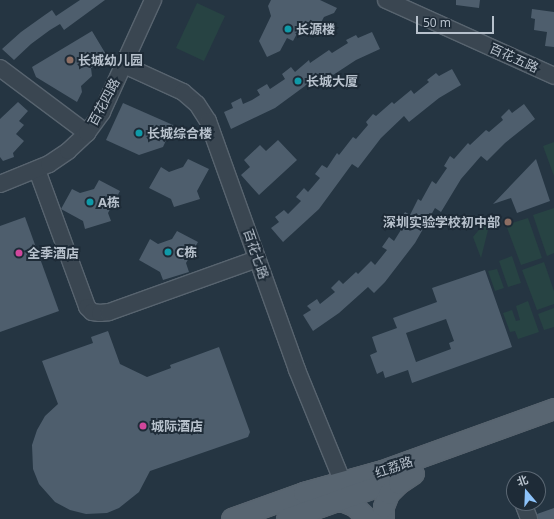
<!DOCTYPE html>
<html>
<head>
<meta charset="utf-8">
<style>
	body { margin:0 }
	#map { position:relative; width:554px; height:519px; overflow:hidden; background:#253542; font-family:"Noto Sans","Noto Sans SC",sans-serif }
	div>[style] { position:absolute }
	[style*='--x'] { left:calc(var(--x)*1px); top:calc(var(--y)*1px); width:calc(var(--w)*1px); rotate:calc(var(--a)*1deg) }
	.green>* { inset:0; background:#274343 }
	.building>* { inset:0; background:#4e5e6d }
	.roads { filter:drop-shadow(1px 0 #58646f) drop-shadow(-1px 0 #58646f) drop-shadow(0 1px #58646f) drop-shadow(0 -1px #58646f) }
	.minor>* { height:16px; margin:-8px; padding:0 8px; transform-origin:8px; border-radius:8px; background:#3a4651 }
	.major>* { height:20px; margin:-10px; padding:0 10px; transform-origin:10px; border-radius:10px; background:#586571 }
	.dots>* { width:11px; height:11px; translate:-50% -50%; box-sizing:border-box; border:2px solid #1e2b37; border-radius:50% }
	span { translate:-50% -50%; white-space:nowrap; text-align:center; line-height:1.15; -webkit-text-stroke:4px #1e2b37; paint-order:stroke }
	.poi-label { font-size:13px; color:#b7c1cc; font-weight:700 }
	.left { translate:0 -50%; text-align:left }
	.right { translate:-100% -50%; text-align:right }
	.street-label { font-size:13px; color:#b7c1cc }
	.north { position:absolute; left:506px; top:471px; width:40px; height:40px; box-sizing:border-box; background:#1e2b37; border:1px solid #5b6773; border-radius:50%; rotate:341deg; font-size:11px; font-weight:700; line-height:16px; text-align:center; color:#b7c1cc }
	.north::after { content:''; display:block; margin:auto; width:14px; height:18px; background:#8dc3fa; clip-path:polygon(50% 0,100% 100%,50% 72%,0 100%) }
	.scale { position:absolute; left:416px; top:16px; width:78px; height:18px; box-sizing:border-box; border:2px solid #b7c1cc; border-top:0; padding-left:5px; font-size:12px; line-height:14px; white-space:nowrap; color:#b7c1cc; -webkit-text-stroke:3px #1e2b37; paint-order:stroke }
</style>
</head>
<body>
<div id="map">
	<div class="green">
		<i style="clip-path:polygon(197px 3px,225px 16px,204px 61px,176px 48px)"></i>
		<i style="clip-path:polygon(554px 142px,554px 176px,543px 146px)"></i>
		<i style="clip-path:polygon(554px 208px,554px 253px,547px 256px,533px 215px)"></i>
		<i style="clip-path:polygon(492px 214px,481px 258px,473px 237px)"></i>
		<i style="clip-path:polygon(528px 218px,542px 258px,521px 265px,506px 225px)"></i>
		<i style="clip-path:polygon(512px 256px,521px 283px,508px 287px,499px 261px)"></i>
		<i style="clip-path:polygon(544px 262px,554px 291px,554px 304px,537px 310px,522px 270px)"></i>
		<i style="clip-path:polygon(497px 269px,504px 288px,495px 291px,488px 271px)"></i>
		<i style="clip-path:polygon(528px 301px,539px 332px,518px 339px,515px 331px,510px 332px,503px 313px,512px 310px,516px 321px,520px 320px,516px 306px)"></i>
		<i style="clip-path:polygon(554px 308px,554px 327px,544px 330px,538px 314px)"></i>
	</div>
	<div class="building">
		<i style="clip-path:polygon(80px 0,105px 0,64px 30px,60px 24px,50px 30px,31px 44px,14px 60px,2px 49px,21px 32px,42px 17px,52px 10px,56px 16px)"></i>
		<i style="clip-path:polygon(271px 0,320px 0,337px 8px,334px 13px,324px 17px,318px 28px,313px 25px,308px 35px,299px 30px,293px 41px,287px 38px,280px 51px,267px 57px,259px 41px,271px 16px,268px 6px)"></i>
		<i style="clip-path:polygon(456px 0,480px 0,479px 8px,456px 5px)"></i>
		<i style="clip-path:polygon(532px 9px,554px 12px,554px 47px,545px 46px,547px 32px,534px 30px,535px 19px,531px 18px)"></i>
		<i style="clip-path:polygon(92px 31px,107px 56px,103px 62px,91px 68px,92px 76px,81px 86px,82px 92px,77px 102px,36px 77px,32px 67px)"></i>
		<i style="clip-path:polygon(372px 32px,380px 49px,356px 60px,324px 81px,320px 75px,275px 108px,231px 129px,224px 112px,233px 108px,231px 103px,241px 98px,243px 104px,252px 100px,260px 95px,257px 90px,267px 84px,270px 89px,285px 79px,282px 74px,291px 67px,295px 72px,309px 60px,310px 63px,329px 50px,332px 53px,348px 43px,346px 40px,356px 35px,358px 38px)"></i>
		<i style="clip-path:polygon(452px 69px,461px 85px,439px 98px,409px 122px,404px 116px,381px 138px,358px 168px,352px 164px,319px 209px,283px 242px,271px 228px,279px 222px,275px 217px,284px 210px,288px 214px,301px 201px,296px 197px,304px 188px,308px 192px,320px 178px,315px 174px,322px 165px,327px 168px,337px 153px,339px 155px,353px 137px,356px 139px,368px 125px,366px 122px,373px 114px,376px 116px,392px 102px,394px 104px,411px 90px,414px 94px,429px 82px,427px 80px,436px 73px,439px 76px)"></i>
		<i style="clip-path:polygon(18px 102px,28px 111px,19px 121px,24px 125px,16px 134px,24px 141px,13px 153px,14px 157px,3px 161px,0 157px,0 119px)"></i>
		<i style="clip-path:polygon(123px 103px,173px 125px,163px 147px,139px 155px,106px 140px)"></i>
		<i style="clip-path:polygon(524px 104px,535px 119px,505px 143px,487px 161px,481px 156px,461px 179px,441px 212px,435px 208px,415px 243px,385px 282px,374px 293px,368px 287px,339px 313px,313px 331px,303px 315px,311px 310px,307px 306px,317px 299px,320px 304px,335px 292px,331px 288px,339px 280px,343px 284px,356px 272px,358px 274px,371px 261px,375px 265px,387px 250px,382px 247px,389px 237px,394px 241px,404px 225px,399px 222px,405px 212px,410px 215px,418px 199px,421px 201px,432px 181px,436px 184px,447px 168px,444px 166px,450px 156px,454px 159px,468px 143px,470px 145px,486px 130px,489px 132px,503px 120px,501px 117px,509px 109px,512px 113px)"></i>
		<i style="clip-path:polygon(278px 140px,297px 160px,259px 195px,241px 175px,250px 167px,244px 160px,260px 145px,266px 151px)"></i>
		<i style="clip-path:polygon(188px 159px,209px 169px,197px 191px,200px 199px,174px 207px,171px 199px,149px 188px,161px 167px,169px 172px,183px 167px)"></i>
		<i style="clip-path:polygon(536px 159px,550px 201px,517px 213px,511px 198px,493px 204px)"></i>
		<i style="clip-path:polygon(99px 180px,120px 191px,108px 213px,111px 221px,85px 229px,83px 221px,61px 209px,72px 189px,80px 193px,94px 189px)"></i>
		<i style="clip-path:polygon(25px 217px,59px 311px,0 332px,0 226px)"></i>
		<i style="clip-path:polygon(177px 231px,198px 242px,186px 263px,189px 272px,163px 280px,160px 272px,139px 260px,150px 239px,158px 244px,172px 239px)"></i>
		<i style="clip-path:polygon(evenodd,485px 270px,512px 347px,412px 383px,408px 370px,385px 378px,383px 371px,377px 374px,370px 355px,377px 352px,372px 337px,397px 328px,393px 318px,437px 302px,432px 288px,485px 270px,446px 319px,454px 341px,449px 343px,451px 349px,416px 362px,406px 333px,446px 319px)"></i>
		<i style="clip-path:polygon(108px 331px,120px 364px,147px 377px,171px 368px,170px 365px,219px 347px,250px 432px,248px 437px,150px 471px,139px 492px,119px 508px,107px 513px,86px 514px,70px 510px,55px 502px,39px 484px,33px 469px,32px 445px,37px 430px,45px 416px,58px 404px,42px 361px,93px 343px,91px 337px)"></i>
		<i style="clip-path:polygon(554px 508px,554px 519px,538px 519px,537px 514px)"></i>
	</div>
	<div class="roads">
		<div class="minor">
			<i style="--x:386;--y:0;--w:184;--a:24.3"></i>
			<i style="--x:124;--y:65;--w:65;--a:24.6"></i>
			<i style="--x:183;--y:92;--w:18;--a:41"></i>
			<i style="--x:197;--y:104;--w:20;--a:57"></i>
			<i style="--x:208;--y:121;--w:264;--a:70.3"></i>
			<i style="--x:297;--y:370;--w:122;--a:67.8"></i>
			<i style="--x:0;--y:68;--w:109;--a:36.8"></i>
			<i style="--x:37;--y:170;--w:146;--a:69.9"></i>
			<i style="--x:87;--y:307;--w:7;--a:45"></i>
			<i style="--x:92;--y:312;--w:8;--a:7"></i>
			<i style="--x:100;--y:313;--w:9;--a:-6"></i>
			<i style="--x:109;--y:312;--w:157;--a:-19.7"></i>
			<i style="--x:0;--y:184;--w:53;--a:-22.2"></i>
			<i style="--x:49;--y:164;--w:23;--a:-34"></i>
			<i style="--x:68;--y:151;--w:26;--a:-43"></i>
			<i style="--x:87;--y:133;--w:26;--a:-54"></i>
			<i style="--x:102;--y:112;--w:123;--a:-65.5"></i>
			<i style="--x:523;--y:503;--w:17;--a:69"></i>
		</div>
		<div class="major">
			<i style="--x:333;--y:502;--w:11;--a:0"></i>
			<i style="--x:344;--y:502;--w:11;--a:22"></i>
			<i style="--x:354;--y:506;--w:19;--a:43"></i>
			<i style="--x:232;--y:519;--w:77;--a:-19.9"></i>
			<i style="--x:304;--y:493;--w:82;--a:-15.6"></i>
			<i style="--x:383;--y:471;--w:182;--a:-19.9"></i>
			<i style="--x:287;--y:519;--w:114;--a:-19.6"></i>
			<i style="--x:384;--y:519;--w:12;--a:-90"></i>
			<i style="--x:384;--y:507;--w:14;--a:-69"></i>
			<i style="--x:389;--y:494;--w:14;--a:-45"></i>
			<i style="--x:399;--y:484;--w:18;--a:-34"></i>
		</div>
	</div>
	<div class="dots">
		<i style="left:288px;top:29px;background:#0f9aa8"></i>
		<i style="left:70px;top:60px;background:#8d6e63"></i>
		<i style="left:298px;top:81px;background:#0f9aa8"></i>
		<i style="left:139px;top:133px;background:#0f9aa8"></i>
		<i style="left:90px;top:202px;background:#0f9aa8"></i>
		<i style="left:508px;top:222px;background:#8d6e63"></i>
		<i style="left:168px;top:252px;background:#0f9aa8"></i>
		<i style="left:19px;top:253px;background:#d1479c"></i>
		<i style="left:143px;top:426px;background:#d1479c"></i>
	</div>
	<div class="poi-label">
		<span class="left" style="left:296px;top:29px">长源楼</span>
		<span class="left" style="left:78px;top:60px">长城幼儿园</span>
		<span class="left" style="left:306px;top:81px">长城大厦</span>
		<span class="left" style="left:147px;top:133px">长城综合楼</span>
		<span class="left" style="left:98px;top:202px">A栋</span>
		<span class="right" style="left:500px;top:222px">深圳实验学校初中部</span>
		<span class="left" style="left:176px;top:252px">C栋</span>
		<span class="left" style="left:27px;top:253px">全季酒店</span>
		<span class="left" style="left:151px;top:426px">城际酒店</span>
	</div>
	<div class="street-label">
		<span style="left:514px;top:58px;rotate:24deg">百花五路</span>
		<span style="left:104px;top:102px;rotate:-62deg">百花四路</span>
		<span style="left:256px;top:254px;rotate:71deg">百花七路</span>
		<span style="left:394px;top:467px;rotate:-19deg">红荔路</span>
	</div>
	<div class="north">北</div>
	<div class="scale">50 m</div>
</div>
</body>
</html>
